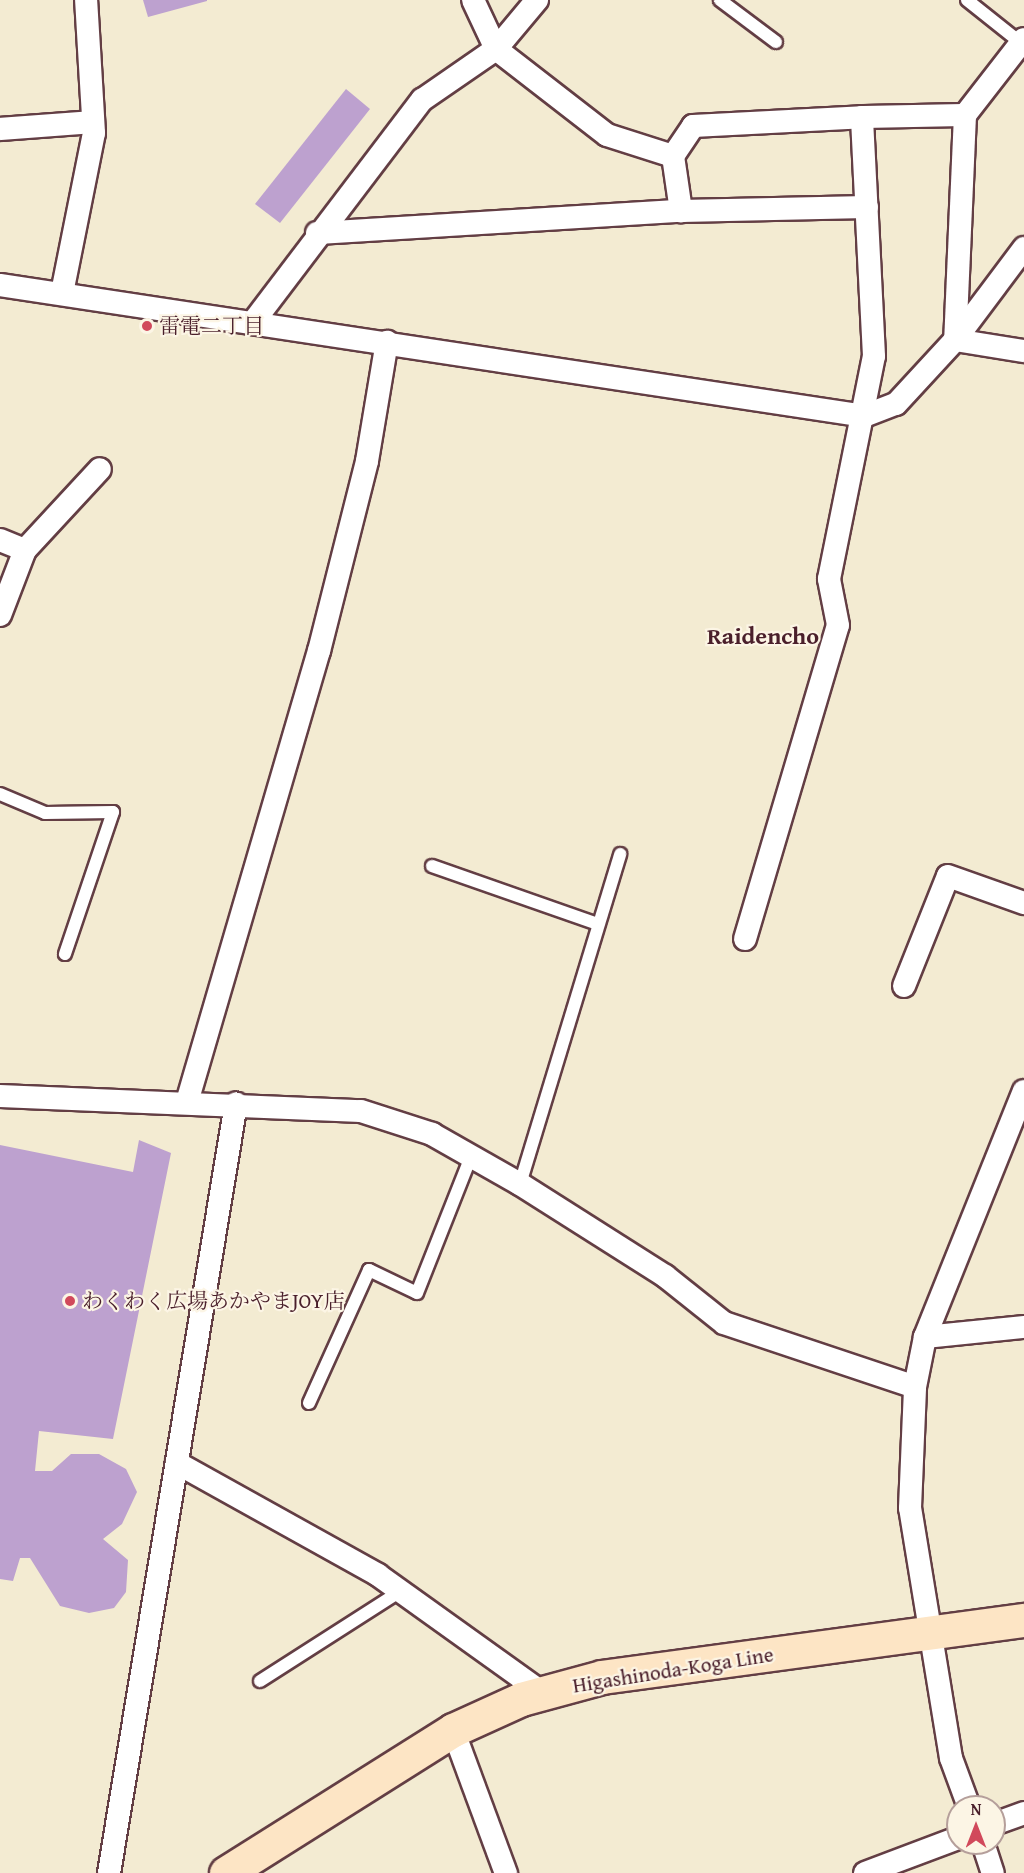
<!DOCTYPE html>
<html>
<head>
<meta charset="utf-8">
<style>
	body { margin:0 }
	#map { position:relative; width:1024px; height:1873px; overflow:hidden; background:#f3ebd2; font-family:"Gentium Book Plus","Noto Serif JP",serif }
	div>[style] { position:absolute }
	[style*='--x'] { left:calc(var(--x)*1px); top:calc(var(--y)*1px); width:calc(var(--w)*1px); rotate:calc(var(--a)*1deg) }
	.building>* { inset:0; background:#bda1cf }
	.roads { filter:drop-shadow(2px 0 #633e44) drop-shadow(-2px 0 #633e44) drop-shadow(0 2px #633e44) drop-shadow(0 -2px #633e44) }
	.service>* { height:12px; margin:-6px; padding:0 6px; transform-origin:6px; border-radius:6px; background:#fff }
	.minor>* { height:22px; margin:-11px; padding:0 11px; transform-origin:11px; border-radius:11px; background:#fff }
	.secondary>* { height:33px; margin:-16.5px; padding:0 16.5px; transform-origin:16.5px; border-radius:16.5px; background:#fde5c5 }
	.dots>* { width:16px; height:16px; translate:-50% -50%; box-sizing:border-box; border:3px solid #fcf5e5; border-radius:50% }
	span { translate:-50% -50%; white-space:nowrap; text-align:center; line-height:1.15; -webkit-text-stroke:4.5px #fcf5e5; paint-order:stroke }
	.poi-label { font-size:21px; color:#4a1f2b }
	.left { translate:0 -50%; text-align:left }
	.street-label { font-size:21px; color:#4a1f2b }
	.quarter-label { font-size:24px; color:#4a1f2b; font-weight:700 }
	.north { position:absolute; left:946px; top:1795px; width:60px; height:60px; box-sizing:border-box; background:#fcf5e5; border:2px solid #b59f9b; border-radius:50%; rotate:0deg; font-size:16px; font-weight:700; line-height:24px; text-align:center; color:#4a1f2b }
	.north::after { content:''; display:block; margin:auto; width:21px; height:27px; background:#d1495b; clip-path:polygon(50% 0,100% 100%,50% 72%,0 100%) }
</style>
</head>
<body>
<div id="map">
	<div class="building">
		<i style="clip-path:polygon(143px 0,207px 0,207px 1px,148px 17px)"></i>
		<i style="clip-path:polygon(346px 89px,370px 109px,280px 223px,255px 204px)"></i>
		<i style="clip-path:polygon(139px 1140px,171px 1153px,113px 1439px,39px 1431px,35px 1471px,52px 1471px,71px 1454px,99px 1454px,126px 1469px,137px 1492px,122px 1524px,103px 1539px,128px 1560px,126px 1592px,114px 1608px,89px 1613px,60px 1606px,30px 1558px,20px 1558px,13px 1581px,0 1579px,0 1145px,133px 1172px)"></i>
	</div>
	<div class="roads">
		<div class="service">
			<i style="--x:720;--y:0;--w:70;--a:36.9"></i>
			<i style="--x:967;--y:0;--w:69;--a:38.5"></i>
			<i style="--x:0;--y:794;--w:49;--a:22.9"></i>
			<i style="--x:45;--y:813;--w:68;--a:-0.8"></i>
			<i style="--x:113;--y:812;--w:150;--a:108.7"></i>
			<i style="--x:432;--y:866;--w:176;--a:19.3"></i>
			<i style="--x:520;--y:1184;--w:345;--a:-73.1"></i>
			<i style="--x:309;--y:1403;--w:146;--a:-65.7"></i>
			<i style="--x:369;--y:1270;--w:53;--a:25.6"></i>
			<i style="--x:417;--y:1293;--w:144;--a:-68.4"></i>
			<i style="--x:260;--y:1681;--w:167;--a:-32.6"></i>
		</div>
		<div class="minor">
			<i style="--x:473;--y:0;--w:54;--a:64.9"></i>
			<i style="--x:496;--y:49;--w:140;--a:37.8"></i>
			<i style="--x:607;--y:135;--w:69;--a:17.7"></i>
			<i style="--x:673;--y:156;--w:36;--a:-56"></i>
			<i style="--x:693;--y:126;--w:169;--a:-3"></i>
			<i style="--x:965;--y:115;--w:96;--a:-52.2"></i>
			<i style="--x:0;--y:129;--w:93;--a:-4.3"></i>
			<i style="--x:673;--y:156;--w:56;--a:81.7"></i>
			<i style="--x:681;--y:211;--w:186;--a:-1.2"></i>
			<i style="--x:317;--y:233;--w:365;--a:-3.5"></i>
			<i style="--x:0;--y:285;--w:874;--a:8.62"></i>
			<i style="--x:864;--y:416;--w:34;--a:-21"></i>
			<i style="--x:896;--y:404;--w:87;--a:-47.3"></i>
			<i style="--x:955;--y:340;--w:115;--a:-53.1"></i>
			<i style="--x:62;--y:293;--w:163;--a:-78.7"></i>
			<i style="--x:94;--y:133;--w:133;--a:-93.4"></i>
			<i style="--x:254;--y:321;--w:278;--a:-52.8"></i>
			<i style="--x:422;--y:100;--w:90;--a:-34.6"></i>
			<i style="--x:496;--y:49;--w:64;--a:-50.1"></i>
			<i style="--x:0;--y:540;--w:27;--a:22"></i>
			<i style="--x:0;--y:615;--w:70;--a:-69"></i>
			<i style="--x:25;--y:550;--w:110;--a:-47.2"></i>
			<i style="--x:745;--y:939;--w:327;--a:-73.5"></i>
			<i style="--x:838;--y:625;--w:47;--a:-101.1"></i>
			<i style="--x:829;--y:579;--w:227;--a:-78.6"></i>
			<i style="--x:874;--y:356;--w:239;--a:-92.9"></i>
			<i style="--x:862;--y:117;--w:103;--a:-1.1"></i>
			<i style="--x:965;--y:115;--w:225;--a:92.5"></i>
			<i style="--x:955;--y:340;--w:70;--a:9.1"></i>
			<i style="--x:904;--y:986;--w:118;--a:-68.2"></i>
			<i style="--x:948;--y:876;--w:81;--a:19.6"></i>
			<i style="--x:0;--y:1096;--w:361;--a:2.4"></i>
			<i style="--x:361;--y:1111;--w:75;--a:17.9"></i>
			<i style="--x:432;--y:1134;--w:101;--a:29.6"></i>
			<i style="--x:520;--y:1184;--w:172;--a:32.4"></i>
			<i style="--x:665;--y:1276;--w:75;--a:38.5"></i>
			<i style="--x:724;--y:1323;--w:201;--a:18.5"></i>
			<i style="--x:187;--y:1102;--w:470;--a:-73.7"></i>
			<i style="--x:319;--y:651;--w:196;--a:-75.8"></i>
			<i style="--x:367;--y:461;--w:121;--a:-80.5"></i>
			<i style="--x:925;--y:1337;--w:100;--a:-5.8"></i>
			<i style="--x:177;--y:1463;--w:230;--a:29.1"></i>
			<i style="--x:378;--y:1575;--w:203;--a:35.6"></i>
			<i style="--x:453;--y:1730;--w:153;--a:69.7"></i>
			<i style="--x:969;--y:1807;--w:52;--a:-110.2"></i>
			<i style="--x:951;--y:1758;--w:253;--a:-99.3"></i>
			<i style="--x:910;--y:1508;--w:121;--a:-87.6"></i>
			<i style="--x:915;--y:1387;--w:51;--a:-78.7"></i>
			<i style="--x:925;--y:1337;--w:265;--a:-68.1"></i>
			<i style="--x:994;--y:1824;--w:32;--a:-20"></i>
			<i style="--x:983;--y:1843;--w:32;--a:72"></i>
			<i style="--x:109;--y:1873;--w:780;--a:-80.63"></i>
			<i style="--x:865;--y:1873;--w:99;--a:-20.6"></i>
		</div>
		<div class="secondary">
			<i style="--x:226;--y:1873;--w:268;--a:-32.2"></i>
			<i style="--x:453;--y:1730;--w:75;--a:-24.5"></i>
			<i style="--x:521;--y:1699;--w:84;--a:-15.2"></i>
			<i style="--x:602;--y:1677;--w:426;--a:-7.7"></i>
		</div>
	</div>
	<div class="dots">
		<i style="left:147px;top:326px;background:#d1495b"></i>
		<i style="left:70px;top:1301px;background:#d1495b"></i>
	</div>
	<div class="poi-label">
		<span class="left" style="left:159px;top:326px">雷電二丁目</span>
		<span class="left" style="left:82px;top:1301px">わくわく広場あかやまJOY店</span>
	</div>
	<div class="street-label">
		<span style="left:673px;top:1670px;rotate:-9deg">Higashinoda-Koga Line</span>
	</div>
	<div class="quarter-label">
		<span style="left:763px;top:636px">Raidencho</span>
	</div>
	<div class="north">N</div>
</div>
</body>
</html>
